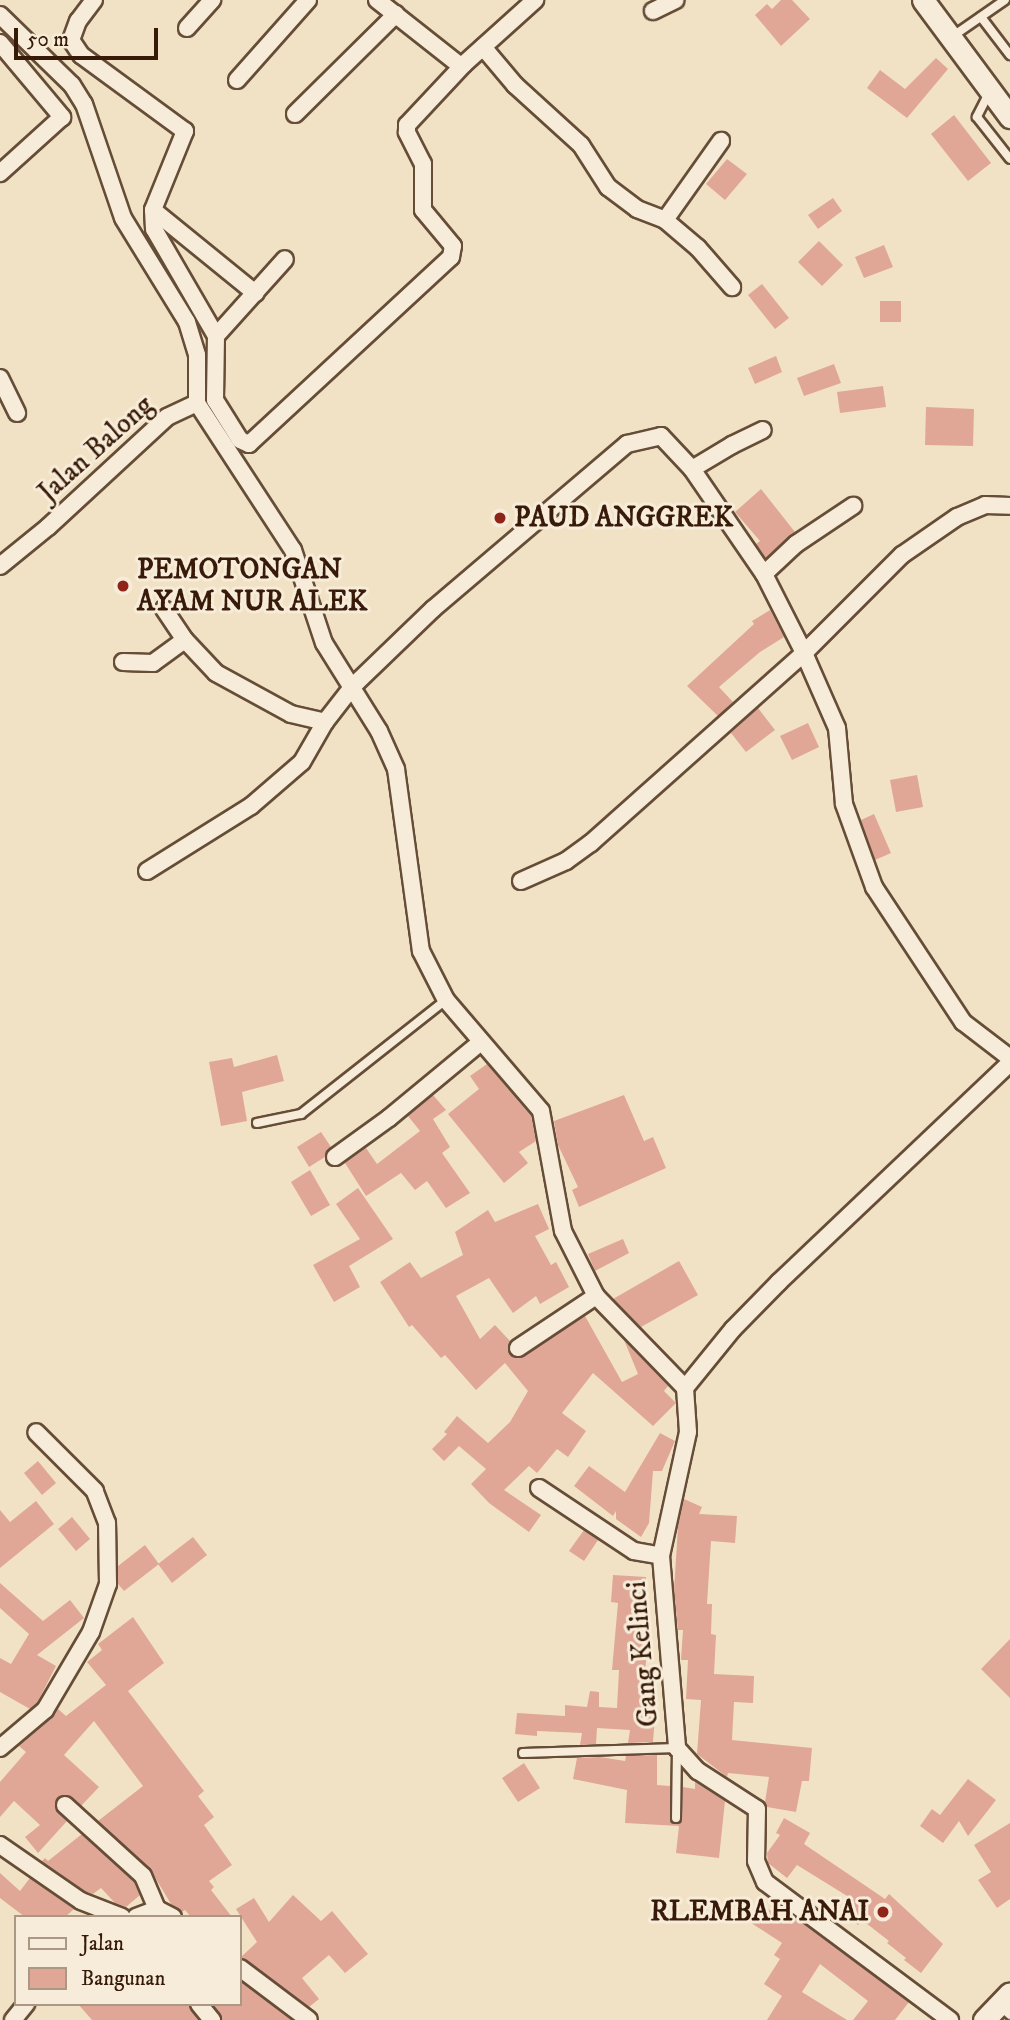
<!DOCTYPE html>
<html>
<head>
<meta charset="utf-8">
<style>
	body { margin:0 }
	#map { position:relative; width:1010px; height:2020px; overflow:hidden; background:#f2e2c5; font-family:"IM FELL DW Pica",serif }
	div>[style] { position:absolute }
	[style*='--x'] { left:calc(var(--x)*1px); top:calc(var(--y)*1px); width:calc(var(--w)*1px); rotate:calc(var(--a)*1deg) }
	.building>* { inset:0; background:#e0a797 }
	.roads { filter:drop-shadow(2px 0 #664d37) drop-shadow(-2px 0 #664d37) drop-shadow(0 2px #664d37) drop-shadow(0 -2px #664d37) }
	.service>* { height:8px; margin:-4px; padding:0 4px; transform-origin:4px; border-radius:4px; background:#f7ecd9 }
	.minor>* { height:16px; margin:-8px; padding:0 8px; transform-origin:8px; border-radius:8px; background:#f7ecd9 }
	.secondary>* { height:21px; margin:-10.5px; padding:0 10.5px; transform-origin:10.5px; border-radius:10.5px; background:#f7ecd9 }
	.dots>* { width:19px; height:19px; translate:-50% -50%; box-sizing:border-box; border:4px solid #f7ecd9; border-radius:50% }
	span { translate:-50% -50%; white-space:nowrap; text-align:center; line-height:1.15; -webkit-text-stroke:6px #f7ecd9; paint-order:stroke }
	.street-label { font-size:28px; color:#371b08 }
	.poi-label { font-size:28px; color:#371b08; font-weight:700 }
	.left { translate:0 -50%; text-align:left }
	.right { translate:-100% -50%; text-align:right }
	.legend { position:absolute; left:14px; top:1915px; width:228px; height:91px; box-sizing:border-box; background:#f7ecd9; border:2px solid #aa9885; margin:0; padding:9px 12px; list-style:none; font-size:21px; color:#371b08 }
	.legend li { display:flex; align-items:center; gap:14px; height:35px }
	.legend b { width:35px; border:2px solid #aa9885 }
	.scale { position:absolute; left:14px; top:28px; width:144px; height:32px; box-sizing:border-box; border:4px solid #371b08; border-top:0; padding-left:9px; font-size:21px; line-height:24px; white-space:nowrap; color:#371b08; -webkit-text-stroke:5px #f7ecd9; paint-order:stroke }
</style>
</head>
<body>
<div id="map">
	<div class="building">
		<i style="clip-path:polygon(781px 0,792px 0,810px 19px,781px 46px,755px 15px,767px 4px,772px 9px)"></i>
		<i style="clip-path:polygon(936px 58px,948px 69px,907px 118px,867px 88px,880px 70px,905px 89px)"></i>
		<i style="clip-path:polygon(954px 115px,991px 163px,968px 181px,931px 134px)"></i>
		<i style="clip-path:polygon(727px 159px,747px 174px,725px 200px,706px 184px)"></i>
		<i style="clip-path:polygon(833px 198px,842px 211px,818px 229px,808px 215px)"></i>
		<i style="clip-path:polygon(819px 241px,843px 265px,822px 286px,798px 262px)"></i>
		<i style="clip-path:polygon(884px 245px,893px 267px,864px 278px,855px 257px)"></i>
		<i style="clip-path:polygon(762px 284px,789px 318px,775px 329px,748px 295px)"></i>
		<i style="clip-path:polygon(880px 301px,901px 301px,901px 322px,880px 322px)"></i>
		<i style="clip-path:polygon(776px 356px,782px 372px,755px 384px,748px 368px)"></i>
		<i style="clip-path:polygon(834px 364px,841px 383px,804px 396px,797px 378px)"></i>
		<i style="clip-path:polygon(883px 386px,886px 407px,840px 413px,837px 392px)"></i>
		<i style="clip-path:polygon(926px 407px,974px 409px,973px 446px,925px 445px)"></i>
		<i style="clip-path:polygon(761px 489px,795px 532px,766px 558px,756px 544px,760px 541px,735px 512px)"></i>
		<i style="clip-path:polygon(770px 610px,784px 637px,760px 652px,719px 687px,733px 702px,718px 716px,687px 686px,754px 624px,752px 621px)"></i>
		<i style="clip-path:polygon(758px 708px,775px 730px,746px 752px,731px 733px)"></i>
		<i style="clip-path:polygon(808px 723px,819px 747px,792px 760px,780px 736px)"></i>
		<i style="clip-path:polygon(917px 775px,923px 807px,896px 812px,890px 780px)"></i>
		<i style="clip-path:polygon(874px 814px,891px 853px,875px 860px,861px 820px)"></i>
		<i style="clip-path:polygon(277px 1055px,284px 1081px,242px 1092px,247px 1121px,221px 1126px,209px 1062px,232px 1058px,234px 1067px)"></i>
		<i style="clip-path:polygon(487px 1064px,531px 1116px,536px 1141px,519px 1152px,528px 1163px,504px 1183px,448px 1114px,479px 1089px,470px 1076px)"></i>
		<i style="clip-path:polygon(433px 1095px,446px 1110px,433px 1119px,450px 1147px,442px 1153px,470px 1193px,446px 1208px,427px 1181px,415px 1190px,401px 1173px,366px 1196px,345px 1163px,366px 1148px,377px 1164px,420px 1131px,408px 1116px)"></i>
		<i style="clip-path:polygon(624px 1095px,644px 1141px,653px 1137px,666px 1168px,579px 1207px,572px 1190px,578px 1187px,558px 1145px,554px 1121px)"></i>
		<i style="clip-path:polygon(321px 1132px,331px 1147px,325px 1157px,309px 1167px,297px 1147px)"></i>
		<i style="clip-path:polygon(310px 1170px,330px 1205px,311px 1216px,291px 1182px)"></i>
		<i style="clip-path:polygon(358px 1188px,393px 1239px,349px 1266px,360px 1287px,334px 1302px,313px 1265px,360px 1239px,336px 1204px)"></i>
		<i style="clip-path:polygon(538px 1204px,549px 1229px,535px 1236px,551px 1265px,556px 1262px,569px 1287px,540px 1304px,536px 1296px,513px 1313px,489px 1278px,456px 1296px,480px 1339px,495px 1325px,510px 1341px,510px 1354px,519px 1358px,585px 1316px,622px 1382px,638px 1374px,624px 1340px,668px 1386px,664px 1391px,676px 1403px,653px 1426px,593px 1373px,562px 1413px,586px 1431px,568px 1457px,557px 1449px,537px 1473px,529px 1466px,504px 1490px,541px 1515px,529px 1532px,489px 1503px,471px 1484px,486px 1469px,459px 1446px,444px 1461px,432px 1449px,447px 1434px,444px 1432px,457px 1416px,488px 1443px,510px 1422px,528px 1391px,505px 1363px,476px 1390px,445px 1355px,441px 1358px,412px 1325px,409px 1327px,380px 1282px,410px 1262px,421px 1278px,463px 1255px,455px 1232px,488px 1210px,495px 1222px)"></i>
		<i style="clip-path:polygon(623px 1239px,629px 1253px,595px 1271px,588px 1254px)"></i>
		<i style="clip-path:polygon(679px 1261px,698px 1295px,641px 1327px,613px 1299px)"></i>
		<i style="clip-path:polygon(660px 1433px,675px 1441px,662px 1471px,653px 1471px,649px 1523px,641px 1537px,616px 1519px,616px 1511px,613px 1516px,574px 1486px,589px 1466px,625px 1492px)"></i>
		<i style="clip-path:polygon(38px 1461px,56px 1483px,42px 1495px,24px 1473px)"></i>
		<i style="clip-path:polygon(684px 1499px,702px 1507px,699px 1514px,737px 1516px,735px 1543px,711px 1541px,707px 1604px,712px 1604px,711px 1634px,716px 1635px,714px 1674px,754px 1676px,753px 1703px,734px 1702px,732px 1740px,812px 1748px,809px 1781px,802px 1781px,796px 1812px,767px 1807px,765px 1802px,769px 1777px,728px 1773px,727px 1777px,697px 1754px,701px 1700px,686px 1699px,688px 1660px,681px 1660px,683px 1630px,678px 1630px,674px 1590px,678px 1527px)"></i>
		<i style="clip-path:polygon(36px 1501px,54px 1524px,0 1568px,0 1510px,10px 1522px)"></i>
		<i style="clip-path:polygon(72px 1517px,90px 1539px,76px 1551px,58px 1529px)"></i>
		<i style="clip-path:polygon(584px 1530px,598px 1540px,584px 1561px,569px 1551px)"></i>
		<i style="clip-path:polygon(193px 1537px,207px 1555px,172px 1583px,158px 1564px)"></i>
		<i style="clip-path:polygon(145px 1545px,159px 1564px,124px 1591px,118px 1584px,118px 1566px)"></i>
		<i style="clip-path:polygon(613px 1575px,646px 1577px,644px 1614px,650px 1614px,645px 1673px,652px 1673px,650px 1704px,656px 1704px,653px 1742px,628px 1743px,630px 1730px,597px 1728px,596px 1744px,580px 1745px,582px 1733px,537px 1731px,537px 1736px,515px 1734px,517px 1713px,565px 1716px,565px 1705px,587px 1707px,590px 1691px,599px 1692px,599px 1707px,617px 1708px,619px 1670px,612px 1670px,618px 1603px,611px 1602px)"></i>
		<i style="clip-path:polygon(0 1583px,43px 1621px,70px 1600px,84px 1618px,37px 1655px,56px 1666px,37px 1703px,30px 1709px,0 1692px,0 1658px,11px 1664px,29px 1634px,0 1608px)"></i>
		<i style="clip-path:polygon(133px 1617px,164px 1663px,128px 1691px,204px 1791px,198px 1796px,214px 1817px,204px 1825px,232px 1865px,209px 1881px,214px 1887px,211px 1890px,232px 1917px,191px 1917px,185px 1910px,182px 1912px,171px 1904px,150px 1869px,98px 1821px,143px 1786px,94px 1721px,64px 1755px,99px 1787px,81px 1806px,68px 1795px,58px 1797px,55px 1809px,67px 1821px,38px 1853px,25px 1837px,40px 1825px,14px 1801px,0 1817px,0 1782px,26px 1752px,19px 1746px,52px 1718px,58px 1709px,66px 1716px,106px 1685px,87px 1662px,102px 1650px,98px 1644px)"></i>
		<i style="clip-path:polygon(1010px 1639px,1010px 1698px,981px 1669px)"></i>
		<i style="clip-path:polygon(657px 1755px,657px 1785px,670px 1786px,672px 1823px,682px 1821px,683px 1787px,695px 1789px,695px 1782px,725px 1801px,719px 1858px,676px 1853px,679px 1826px,625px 1823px,627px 1790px,573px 1779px,577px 1758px,600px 1757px,625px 1761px,626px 1756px)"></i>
		<i style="clip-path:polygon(524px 1763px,540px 1788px,518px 1802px,502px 1778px)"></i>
		<i style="clip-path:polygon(968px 1779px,996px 1800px,968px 1836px,959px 1821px,943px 1843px,920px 1826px,932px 1809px,940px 1815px)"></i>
		<i style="clip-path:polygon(784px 1818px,810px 1833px,804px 1844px,885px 1899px,889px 1894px,943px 1944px,921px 1973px,904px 1960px,906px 1958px,887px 1943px,889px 1941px,862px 1920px,858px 1925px,842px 1912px,852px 1899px,797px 1865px,787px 1878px,768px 1863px,767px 1853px,780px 1835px,776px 1833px)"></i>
		<i style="clip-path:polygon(1010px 1823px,1010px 1899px,997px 1908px,978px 1880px,991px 1872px,974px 1845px)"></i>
		<i style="clip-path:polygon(82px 1834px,134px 1882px,140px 1895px,126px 1907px,115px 1903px,101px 1888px,93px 1894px,86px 1892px,42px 1861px,45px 1858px,48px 1861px)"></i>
		<i style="clip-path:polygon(0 1873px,20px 1891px,30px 1878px,74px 1909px,65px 1917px,25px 1917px,0 1898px)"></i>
		<i style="clip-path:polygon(293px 1895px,321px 1921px,332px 1911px,368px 1954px,345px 1973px,329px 1955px,302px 1978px,319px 1999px,309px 2007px,240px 1958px,257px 1942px,236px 1909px,254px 1898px,269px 1922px)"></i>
		<i style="clip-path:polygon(760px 1904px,792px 1924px,796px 1918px,909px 2002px,895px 2020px,853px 2020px,868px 2001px,820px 1964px,802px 1992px,847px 2020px,767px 2020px,782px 1996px,764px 1984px,780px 1959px,774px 1955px,782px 1943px,748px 1921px)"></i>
		<i style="clip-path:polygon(240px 1981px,292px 2020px,222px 2020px,213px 2004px,240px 2004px)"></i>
		<i style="clip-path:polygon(78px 2004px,189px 2004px,198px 2020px,92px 2020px)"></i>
	</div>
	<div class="roads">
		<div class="service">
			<i style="--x:981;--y:17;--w:48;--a:52.7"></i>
			<i style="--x:953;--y:36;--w:63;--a:-34.7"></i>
			<i style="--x:989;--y:93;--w:27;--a:117"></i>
			<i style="--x:977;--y:117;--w:53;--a:51.8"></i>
			<i style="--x:257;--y:1123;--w:45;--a:-11.6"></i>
			<i style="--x:301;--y:1114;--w:184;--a:-38.2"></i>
			<i style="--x:523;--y:1753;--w:154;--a:-1.9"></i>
			<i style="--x:677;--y:1748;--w:70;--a:90.8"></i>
			<i style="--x:999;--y:2005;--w:15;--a:42"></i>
		</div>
		<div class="minor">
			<i style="--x:94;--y:0;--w:26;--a:127"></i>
			<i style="--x:78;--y:21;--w:20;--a:110"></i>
			<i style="--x:71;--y:40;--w:18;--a:56"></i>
			<i style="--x:81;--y:55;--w:129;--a:36.2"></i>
			<i style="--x:185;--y:131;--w:85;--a:112.1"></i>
			<i style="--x:153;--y:210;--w:19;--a:87"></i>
			<i style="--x:154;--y:229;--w:124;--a:59.9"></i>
			<i style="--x:216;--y:336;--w:64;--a:90.9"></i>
			<i style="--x:215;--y:400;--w:47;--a:58"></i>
			<i style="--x:240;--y:440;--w:10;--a:24"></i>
			<i style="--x:249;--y:444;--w:275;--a:-42.8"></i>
			<i style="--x:451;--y:257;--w:11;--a:-80"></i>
			<i style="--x:453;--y:246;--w:47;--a:-129.8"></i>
			<i style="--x:423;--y:210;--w:46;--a:-90"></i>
			<i style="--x:423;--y:164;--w:36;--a:-117"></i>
			<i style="--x:407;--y:132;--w:7;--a:-90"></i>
			<i style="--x:407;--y:125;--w:83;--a:-46.9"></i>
			<i style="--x:377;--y:0;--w:103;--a:38.3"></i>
			<i style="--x:458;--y:64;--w:6;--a:0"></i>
			<i style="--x:464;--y:64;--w:96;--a:-42"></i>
			<i style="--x:653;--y:11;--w:25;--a:-26"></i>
			<i style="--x:0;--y:15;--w:100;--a:44.2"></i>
			<i style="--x:72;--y:85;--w:22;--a:58"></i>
			<i style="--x:84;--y:104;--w:120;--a:71.1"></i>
			<i style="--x:123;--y:218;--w:122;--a:58.4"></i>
			<i style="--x:187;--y:322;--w:34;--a:73"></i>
			<i style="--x:197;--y:355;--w:48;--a:90"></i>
			<i style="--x:197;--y:403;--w:176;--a:56.9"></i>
			<i style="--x:293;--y:550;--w:98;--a:71.6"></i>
			<i style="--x:324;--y:643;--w:104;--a:58"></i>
			<i style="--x:379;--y:731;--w:42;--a:65.9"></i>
			<i style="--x:396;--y:769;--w:184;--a:82.2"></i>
			<i style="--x:421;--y:951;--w:55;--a:63"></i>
			<i style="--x:446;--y:1000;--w:146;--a:49.4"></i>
			<i style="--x:541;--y:1111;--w:122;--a:79.6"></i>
			<i style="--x:563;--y:1231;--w:73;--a:63.1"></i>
			<i style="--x:596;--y:1296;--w:128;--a:45.9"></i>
			<i style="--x:187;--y:28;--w:38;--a:-48"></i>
			<i style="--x:0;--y:43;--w:97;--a:50"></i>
			<i style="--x:62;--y:117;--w:84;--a:137.9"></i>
			<i style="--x:483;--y:47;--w:50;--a:49.9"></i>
			<i style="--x:515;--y:85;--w:89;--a:42.3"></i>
			<i style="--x:581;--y:145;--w:50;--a:57.3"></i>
			<i style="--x:608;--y:187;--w:36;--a:37"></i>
			<i style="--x:637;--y:209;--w:30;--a:21"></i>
			<i style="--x:665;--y:220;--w:43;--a:40.3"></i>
			<i style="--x:698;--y:248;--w:52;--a:48.9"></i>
			<i style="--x:237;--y:80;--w:107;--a:-48.4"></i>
			<i style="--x:295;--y:114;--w:142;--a:-44.7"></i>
			<i style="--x:153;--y:210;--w:132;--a:39.1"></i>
			<i style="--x:665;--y:220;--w:97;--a:-54.7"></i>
			<i style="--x:216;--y:336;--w:103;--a:-48.1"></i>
			<i style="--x:0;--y:378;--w:39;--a:64"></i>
			<i style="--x:692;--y:469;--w:47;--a:-31"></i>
			<i style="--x:732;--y:445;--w:34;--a:-26"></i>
			<i style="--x:0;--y:566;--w:62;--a:-39.1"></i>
			<i style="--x:48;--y:527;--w:162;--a:-42.7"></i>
			<i style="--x:167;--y:417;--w:33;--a:-25"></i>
			<i style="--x:764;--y:574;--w:44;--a:-43.2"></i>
			<i style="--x:796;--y:544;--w:69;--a:-33.7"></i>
			<i style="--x:164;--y:609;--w:37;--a:56"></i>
			<i style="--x:185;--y:640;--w:45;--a:46.8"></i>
			<i style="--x:216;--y:673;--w:85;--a:28.7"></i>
			<i style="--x:291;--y:714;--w:35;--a:13"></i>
			<i style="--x:325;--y:722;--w:46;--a:-52.1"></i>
			<i style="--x:353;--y:686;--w:111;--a:-43.9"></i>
			<i style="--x:433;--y:609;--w:255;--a:-40.4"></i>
			<i style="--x:627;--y:444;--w:35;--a:-13"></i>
			<i style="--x:661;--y:436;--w:45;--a:46.8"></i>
			<i style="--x:692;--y:469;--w:127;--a:55.6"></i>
			<i style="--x:764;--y:574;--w:89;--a:63.1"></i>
			<i style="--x:804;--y:653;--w:82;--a:66.3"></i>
			<i style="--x:837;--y:728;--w:76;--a:84.7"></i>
			<i style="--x:844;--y:804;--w:88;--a:70.1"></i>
			<i style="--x:874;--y:887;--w:162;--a:56.6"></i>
			<i style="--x:963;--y:1022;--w:59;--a:37.5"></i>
			<i style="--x:123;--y:662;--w:30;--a:2"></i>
			<i style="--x:153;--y:663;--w:39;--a:-36"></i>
			<i style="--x:147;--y:871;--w:123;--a:-32"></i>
			<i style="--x:251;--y:806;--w:67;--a:-40.8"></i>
			<i style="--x:302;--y:762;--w:46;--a:-60.1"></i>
			<i style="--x:521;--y:881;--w:49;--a:-24"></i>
			<i style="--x:566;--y:861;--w:31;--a:-36"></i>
			<i style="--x:591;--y:843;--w:285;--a:-41.7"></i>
			<i style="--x:804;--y:653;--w:139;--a:-45"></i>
			<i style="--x:902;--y:555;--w:67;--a:-34.6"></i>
			<i style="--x:957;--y:517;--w:30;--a:-23"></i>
			<i style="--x:985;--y:505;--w:25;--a:2"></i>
			<i style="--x:335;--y:1157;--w:67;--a:-35.8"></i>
			<i style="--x:389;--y:1118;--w:119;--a:-39.6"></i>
			<i style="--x:518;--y:1348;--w:94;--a:-33.7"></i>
			<i style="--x:685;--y:1388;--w:44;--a:86.1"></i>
			<i style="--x:688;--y:1432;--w:127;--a:102.3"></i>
			<i style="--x:661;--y:1556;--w:193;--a:85.2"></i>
			<i style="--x:677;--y:1748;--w:31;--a:48"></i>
			<i style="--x:698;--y:1771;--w:70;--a:32.8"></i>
			<i style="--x:757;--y:1809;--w:52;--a:91.1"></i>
			<i style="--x:756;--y:1861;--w:23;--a:67"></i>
			<i style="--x:765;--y:1882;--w:231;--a:36.7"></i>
			<i style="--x:685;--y:1388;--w:76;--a:-50.9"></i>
			<i style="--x:733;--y:1329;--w:66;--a:-45.6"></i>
			<i style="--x:779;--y:1282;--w:318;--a:-43.5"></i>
			<i style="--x:539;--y:1488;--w:114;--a:33.6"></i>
			<i style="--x:634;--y:1551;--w:27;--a:10"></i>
			<i style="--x:0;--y:1748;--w:59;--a:-40.2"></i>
			<i style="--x:45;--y:1710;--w:91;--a:-59.5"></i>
			<i style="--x:91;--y:1632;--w:51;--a:-70.5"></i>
			<i style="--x:108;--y:1584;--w:61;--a:-90.9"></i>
			<i style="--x:107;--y:1523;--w:34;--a:-111"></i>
			<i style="--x:95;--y:1491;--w:83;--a:-135"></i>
			<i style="--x:65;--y:1805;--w:105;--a:42.3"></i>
			<i style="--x:143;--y:1876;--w:36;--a:67"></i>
			<i style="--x:0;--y:1845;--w:98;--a:34.7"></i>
			<i style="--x:81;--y:1901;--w:44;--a:21.3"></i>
			<i style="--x:136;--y:1917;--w:22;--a:-21"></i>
			<i style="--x:157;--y:1909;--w:18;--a:27"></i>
			<i style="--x:240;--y:1968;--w:86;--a:37"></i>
			<i style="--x:199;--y:2004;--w:21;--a:51"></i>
			<i style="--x:13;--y:2020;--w:21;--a:-51"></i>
		</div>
		<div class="secondary">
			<i style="--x:923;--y:0;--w:146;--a:53.4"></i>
			<i style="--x:984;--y:2020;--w:37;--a:-46"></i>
		</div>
	</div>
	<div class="dots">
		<i style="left:500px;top:518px;background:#8f2418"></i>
		<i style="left:123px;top:586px;background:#8f2418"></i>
		<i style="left:883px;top:1912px;background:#8f2418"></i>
	</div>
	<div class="street-label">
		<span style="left:96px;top:449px;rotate:-42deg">Jalan Balong</span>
		<span style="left:643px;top:1654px;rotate:-95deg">Gang Kelinci</span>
	</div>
	<div class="poi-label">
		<span class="left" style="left:514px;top:518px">PAUD ANGGREK</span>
		<span class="left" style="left:137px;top:586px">PEMOTONGAN<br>AYAM NUR ALEK</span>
		<span class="right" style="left:869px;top:1912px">RLEMBAH ANAI</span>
	</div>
	<ul class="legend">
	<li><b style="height:9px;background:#f7ecd9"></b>Jalan</li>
	<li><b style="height:19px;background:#e0a797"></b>Bangunan</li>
	</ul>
	<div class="scale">50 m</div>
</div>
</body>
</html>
